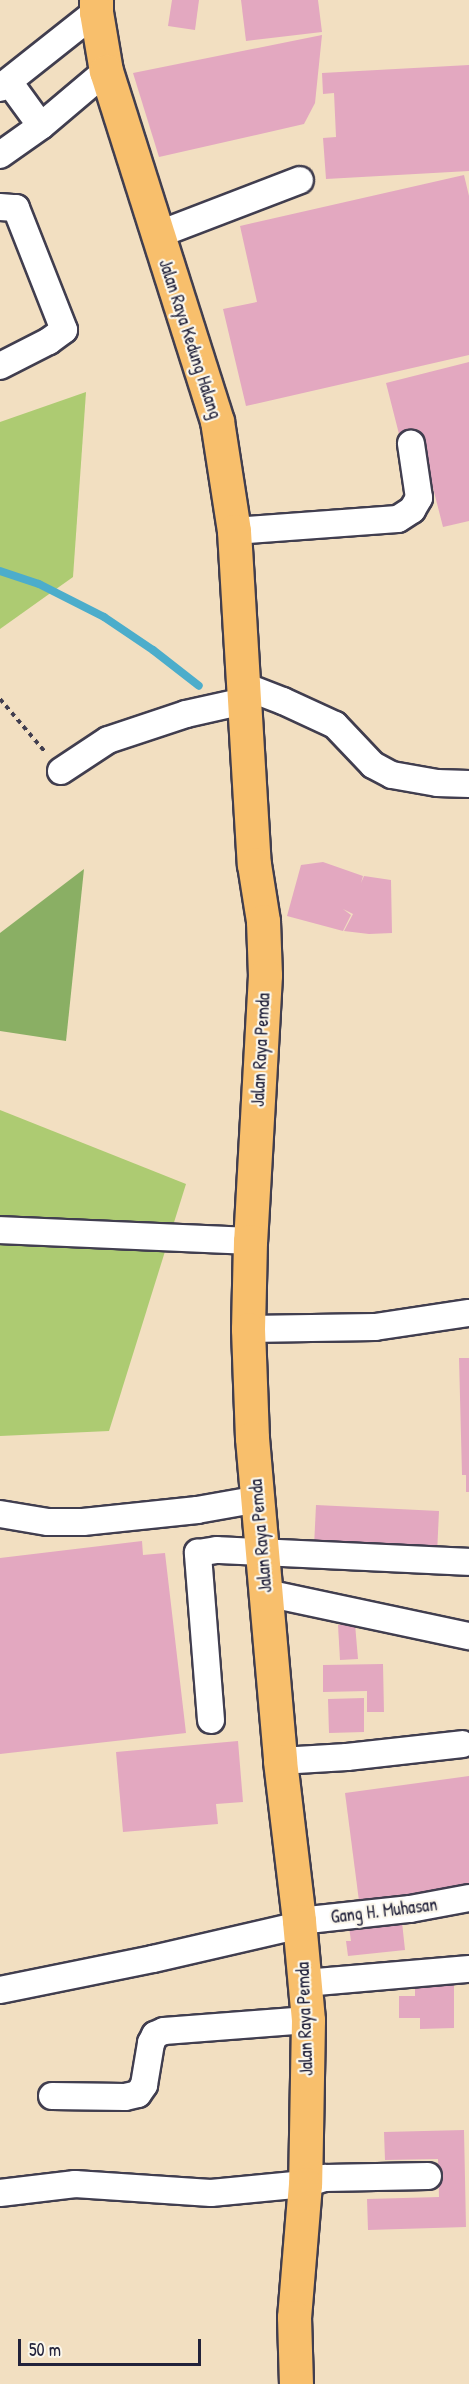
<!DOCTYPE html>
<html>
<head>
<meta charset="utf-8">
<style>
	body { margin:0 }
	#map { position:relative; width:469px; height:2384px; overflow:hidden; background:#f2dfc1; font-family:"Patrick Hand",sans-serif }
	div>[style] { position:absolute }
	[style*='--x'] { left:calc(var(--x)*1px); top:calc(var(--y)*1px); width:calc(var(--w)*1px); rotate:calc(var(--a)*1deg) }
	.green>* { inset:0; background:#adcb72 }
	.forest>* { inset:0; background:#8aaf64 }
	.stream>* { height:8px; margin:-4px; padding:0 4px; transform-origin:4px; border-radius:4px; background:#4cadcb }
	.building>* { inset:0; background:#e3a8c0 }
	.path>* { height:4px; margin-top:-2px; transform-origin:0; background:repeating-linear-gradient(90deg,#413e4f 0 4.5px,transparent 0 9px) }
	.roads { filter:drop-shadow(2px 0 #413e4f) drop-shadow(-2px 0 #413e4f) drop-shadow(0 2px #413e4f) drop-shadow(0 -2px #413e4f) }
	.minor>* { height:26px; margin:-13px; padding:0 13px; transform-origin:13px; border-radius:13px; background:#fff }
	.major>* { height:33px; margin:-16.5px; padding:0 16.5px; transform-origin:16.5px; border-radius:16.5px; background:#f8bf6c }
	span { translate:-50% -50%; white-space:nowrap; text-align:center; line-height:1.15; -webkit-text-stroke:4.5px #fbf7ec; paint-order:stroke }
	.street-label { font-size:18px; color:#22223b }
	.scale { position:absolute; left:18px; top:2339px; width:183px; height:27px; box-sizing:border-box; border:3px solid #22223b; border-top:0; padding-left:8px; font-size:18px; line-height:21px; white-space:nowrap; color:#22223b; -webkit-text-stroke:4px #fbf7ec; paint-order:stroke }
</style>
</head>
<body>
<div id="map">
	<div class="green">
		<i style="clip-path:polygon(86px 392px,73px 577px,0 629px,0 422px)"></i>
		<i style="clip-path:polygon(0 1110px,186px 1184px,109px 1431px,0 1436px)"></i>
	</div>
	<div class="forest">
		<i style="clip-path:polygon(84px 869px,66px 1041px,0 1031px,0 933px)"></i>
	</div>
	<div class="stream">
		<i style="--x:0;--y:571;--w:41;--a:18.4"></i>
		<i style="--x:39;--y:584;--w:73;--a:26.9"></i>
		<i style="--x:104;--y:617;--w:59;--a:34"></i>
		<i style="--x:153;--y:650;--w:58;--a:38"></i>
	</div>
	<div class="building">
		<i style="clip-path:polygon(172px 0,199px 0,195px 30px,168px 26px)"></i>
		<i style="clip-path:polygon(241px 0,318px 0,322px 32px,246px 41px)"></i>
		<i style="clip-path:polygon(322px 35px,315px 103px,304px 124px,159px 157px,133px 73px)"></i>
		<i style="clip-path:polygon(469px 65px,469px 171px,326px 179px,323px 138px,336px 137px,334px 93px,323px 94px,322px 73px)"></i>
		<i style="clip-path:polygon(464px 175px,469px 196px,469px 355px,246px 406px,223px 309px,257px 302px,240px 226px)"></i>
		<i style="clip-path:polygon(469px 362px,469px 521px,443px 527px,418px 429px,399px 434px,386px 383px)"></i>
		<i style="clip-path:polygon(323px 862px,363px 876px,361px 883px,364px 876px,391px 880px,392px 933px,369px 934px,344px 931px,353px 914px,343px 909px,351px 915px,343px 931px,287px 916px,301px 865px)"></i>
		<i style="clip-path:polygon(459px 1358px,469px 1358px,469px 1492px,466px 1492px,466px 1475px,462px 1475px)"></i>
		<i style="clip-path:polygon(316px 1505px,439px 1511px,437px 1554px,314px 1547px)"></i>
		<i style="clip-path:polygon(142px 1541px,143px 1555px,165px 1553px,186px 1733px,0 1754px,0 1558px)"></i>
		<i style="clip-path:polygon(355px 1624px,358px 1659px,340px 1660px,338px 1625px)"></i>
		<i style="clip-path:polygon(383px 1664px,384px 1712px,367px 1712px,367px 1691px,323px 1692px,323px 1665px)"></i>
		<i style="clip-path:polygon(364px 1698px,364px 1732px,329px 1733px,328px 1699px)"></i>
		<i style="clip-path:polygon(238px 1741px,243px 1802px,216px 1804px,218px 1824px,123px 1832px,116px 1752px)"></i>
		<i style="clip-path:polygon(469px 1776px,469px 1887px,359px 1901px,345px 1793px)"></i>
		<i style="clip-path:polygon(402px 1922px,405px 1950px,348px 1956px,346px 1941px,351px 1941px,349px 1927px)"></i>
		<i style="clip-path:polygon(415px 1976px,454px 1976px,454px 2028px,420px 2029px,420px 2018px,399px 2018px,399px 1996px,415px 1996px)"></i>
		<i style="clip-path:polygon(464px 2130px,466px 2227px,368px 2230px,367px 2199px,439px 2197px,438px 2159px,385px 2160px,384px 2132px)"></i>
	</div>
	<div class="path">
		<i style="--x:0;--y:699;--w:71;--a:49.6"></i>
	</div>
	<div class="roads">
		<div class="minor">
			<i style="--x:9;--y:82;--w:54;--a:54"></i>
			<i style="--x:0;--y:88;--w:122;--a:-38.4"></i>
			<i style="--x:0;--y:155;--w:50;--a:-35.3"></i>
			<i style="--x:41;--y:126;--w:85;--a:-40.2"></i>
			<i style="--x:0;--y:207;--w:16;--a:4"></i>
			<i style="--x:16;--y:208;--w:131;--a:68.5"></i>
			<i style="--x:64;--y:330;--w:19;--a:144"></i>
			<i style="--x:49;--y:341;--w:55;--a:153"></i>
			<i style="--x:157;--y:235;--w:153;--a:-21"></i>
			<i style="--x:234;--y:531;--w:164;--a:-4.2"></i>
			<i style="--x:398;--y:519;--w:17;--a:-33"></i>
			<i style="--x:412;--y:510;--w:14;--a:-60"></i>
			<i style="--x:419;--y:498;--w:55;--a:-98.4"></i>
			<i style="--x:244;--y:686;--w:42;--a:21"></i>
			<i style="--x:283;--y:701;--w:57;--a:24.8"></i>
			<i style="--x:335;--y:725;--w:55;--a:46.5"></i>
			<i style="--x:373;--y:765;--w:21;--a:28"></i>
			<i style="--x:392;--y:775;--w:46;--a:10.1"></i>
			<i style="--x:437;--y:783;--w:32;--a:2"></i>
			<i style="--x:61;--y:771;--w:56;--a:-33.4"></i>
			<i style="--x:108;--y:740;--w:82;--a:-18.4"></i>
			<i style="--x:186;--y:714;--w:59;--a:-12.6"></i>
			<i style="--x:0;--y:1230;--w:250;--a:2.5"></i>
			<i style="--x:248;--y:1329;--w:127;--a:-0.9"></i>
			<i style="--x:375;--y:1327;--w:95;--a:-8.5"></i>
			<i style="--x:0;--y:1514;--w:49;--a:9.5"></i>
			<i style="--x:48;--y:1522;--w:35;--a:0"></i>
			<i style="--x:83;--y:1522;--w:115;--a:-6"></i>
			<i style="--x:197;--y:1510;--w:63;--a:-10.1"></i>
			<i style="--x:266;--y:1593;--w:208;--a:12"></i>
			<i style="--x:211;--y:1720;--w:168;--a:-94.5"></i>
			<i style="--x:198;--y:1553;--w:19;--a:-9"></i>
			<i style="--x:217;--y:1550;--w:252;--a:2.7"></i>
			<i style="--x:280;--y:1761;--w:67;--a:-3.4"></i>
			<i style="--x:347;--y:1757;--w:116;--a:-6.4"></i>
			<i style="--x:299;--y:1921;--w:112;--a:-6.2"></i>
			<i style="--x:410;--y:1909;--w:60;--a:-10.6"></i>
			<i style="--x:305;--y:1983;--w:165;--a:-4.9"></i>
			<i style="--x:0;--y:1990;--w:156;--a:-11.5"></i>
			<i style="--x:153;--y:1959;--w:151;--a:-13"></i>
			<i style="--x:52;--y:2096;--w:73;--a:0.8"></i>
			<i style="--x:125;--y:2097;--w:13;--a:-13"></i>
			<i style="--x:138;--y:2094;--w:11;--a:-56"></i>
			<i style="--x:144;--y:2085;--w:43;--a:-80.5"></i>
			<i style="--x:151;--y:2043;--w:9;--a:-63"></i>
			<i style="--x:155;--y:2035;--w:10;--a:-24"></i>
			<i style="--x:164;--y:2031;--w:144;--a:-4.4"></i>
			<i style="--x:0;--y:2193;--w:76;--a:-6.8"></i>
			<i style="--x:75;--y:2184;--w:136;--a:3.8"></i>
			<i style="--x:211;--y:2193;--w:94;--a:-5.5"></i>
			<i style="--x:305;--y:2184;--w:21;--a:-17"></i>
			<i style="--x:325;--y:2178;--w:103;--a:-1.1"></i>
		</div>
		<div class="major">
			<i style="--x:96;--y:0;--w:12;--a:90"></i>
			<i style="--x:96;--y:12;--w:60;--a:80.4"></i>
			<i style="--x:106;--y:71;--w:367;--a:72.4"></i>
			<i style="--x:217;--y:421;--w:111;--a:81.2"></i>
			<i style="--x:234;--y:531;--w:334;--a:86.6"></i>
			<i style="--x:254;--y:864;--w:58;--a:81"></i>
			<i style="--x:263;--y:921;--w:54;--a:87.9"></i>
			<i style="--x:265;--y:975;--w:266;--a:93.2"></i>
			<i style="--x:250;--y:1241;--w:88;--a:91.3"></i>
			<i style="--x:248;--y:1329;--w:109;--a:87.9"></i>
			<i style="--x:252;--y:1438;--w:324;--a:85"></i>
			<i style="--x:280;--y:1761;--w:161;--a:83.2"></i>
			<i style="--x:299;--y:1921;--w:99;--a:84.8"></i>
			<i style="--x:308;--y:2020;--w:164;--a:91"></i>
			<i style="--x:305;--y:2184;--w:133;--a:94.7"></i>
			<i style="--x:294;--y:2317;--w:67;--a:88.3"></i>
		</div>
	</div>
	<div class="street-label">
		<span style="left:190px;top:339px;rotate:72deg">Jalan Raya Kedung Halang</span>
		<span style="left:261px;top:1050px;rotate:-87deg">Jalan Raya Pemda</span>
		<span style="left:261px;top:1536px;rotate:-95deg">Jalan Raya Pemda</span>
		<span style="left:384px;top:1911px;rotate:-7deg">Gang H. Muhasan</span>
		<span style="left:305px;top:2019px;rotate:-92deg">Jalan Raya Pemda</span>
	</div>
	<div class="scale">50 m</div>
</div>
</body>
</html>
